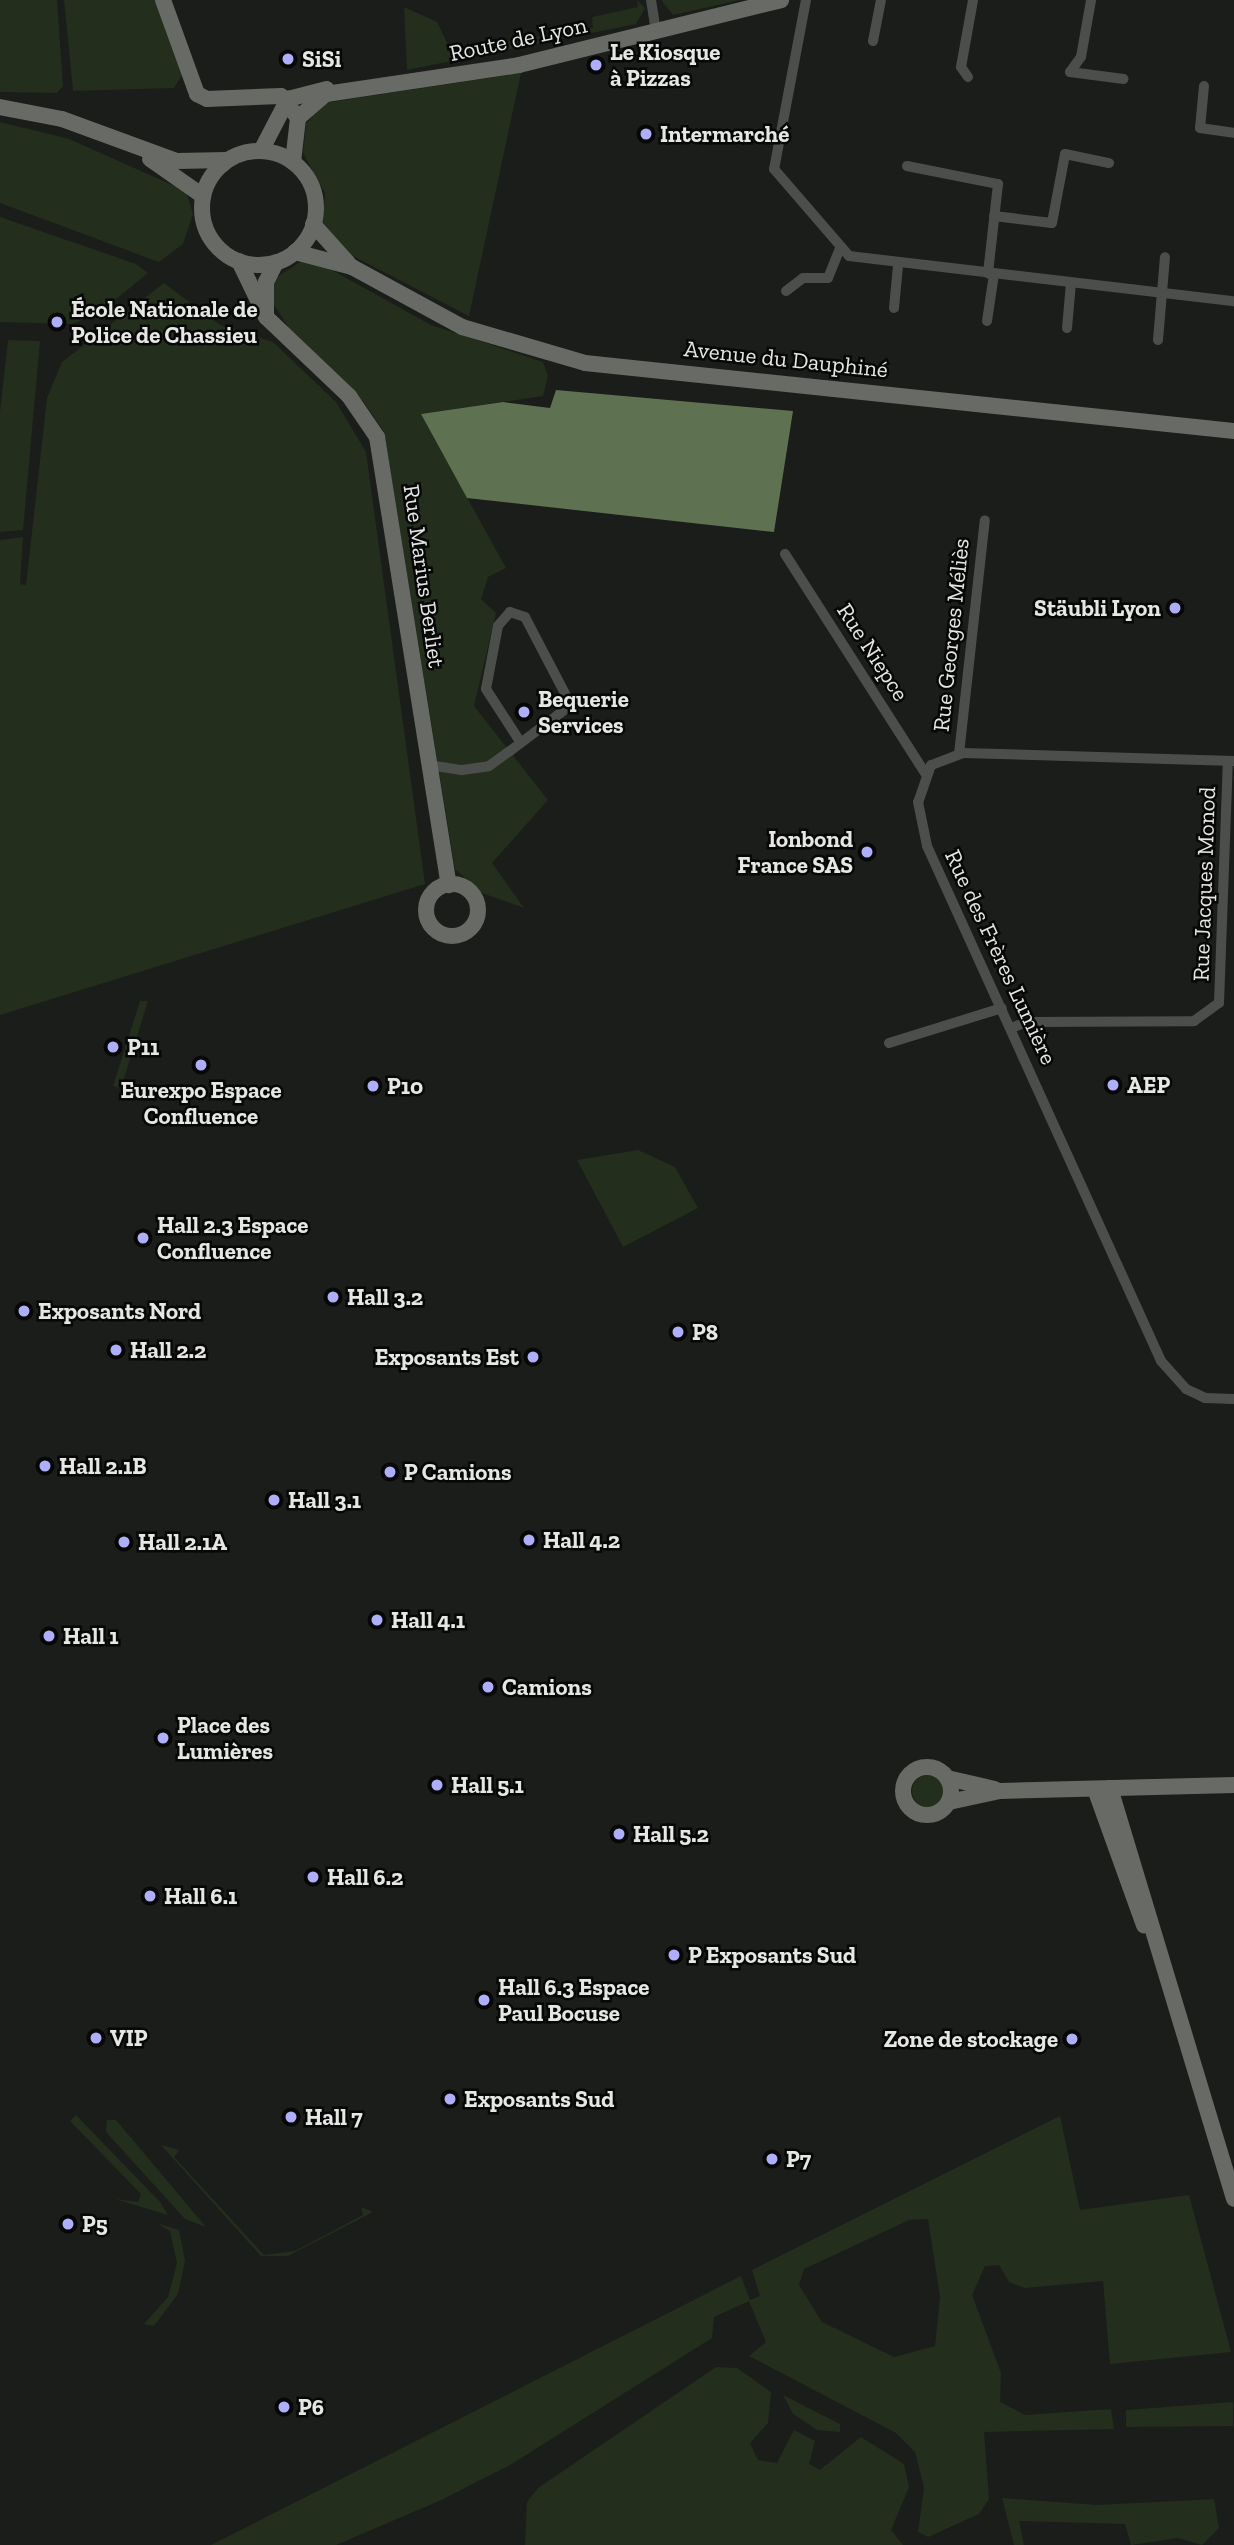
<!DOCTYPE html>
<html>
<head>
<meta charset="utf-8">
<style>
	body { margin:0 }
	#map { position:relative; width:1234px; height:2545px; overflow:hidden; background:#1a1d19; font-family:"Zilla Slab",serif }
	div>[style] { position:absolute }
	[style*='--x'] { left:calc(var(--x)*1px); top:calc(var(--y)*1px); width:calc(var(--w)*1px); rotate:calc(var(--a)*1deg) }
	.green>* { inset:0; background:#232e1c }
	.round { border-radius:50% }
	.water>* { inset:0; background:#5e7252 }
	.street>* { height:10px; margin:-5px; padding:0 5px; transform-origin:5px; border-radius:5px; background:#4c4e4c }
	.secondary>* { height:16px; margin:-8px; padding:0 8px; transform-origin:8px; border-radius:8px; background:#686a66 }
	.secondary>.ring { margin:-8px; padding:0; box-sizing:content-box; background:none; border:16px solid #686a66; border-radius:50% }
	.dots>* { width:19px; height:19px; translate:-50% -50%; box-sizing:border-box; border:4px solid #060706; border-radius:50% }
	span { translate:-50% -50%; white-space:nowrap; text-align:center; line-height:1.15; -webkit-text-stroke:5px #060706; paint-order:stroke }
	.street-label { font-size:23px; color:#e5e7e4 }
	.poi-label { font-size:23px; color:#e5e7e4; font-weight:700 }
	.left { translate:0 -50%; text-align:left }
	.right { translate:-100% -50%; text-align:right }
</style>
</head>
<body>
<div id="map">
	<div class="green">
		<i style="clip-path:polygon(0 0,57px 0,63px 86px,57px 93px,0 92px)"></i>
		<i style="clip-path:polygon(64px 0,155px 0,182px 75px,174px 88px,73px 91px)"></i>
		<i style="clip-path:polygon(637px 0,645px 8px,636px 24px,407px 70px,404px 7px,437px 22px,451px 51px,593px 28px,592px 17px,638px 7px)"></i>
		<i style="clip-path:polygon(661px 0,740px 0,673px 15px)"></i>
		<i style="clip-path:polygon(521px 73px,469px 316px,347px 253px,323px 223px,325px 193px,303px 153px,306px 124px,324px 103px)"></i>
		<i style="clip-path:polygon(0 122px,69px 139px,186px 191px,193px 214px,183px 244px,159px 262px,0 203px)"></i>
		<i style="clip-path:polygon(0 217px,136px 264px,148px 273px,98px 314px,72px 324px,0 322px)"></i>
		<i style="clip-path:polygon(302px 261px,321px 264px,431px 325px,543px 362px,548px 376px,543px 396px,421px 414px,506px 568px,488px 577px,481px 599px,496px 613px,474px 706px,548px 800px,492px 863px,524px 908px,482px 893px,455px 869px,384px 432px,363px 401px,293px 335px,270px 298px,271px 281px)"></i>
		<i style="clip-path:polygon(164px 283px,220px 325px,273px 342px,336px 402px,366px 452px,425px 884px,0 1015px,0 540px,23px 537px,20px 584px,26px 585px,47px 398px,62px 362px)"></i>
		<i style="clip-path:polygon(8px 340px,40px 341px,23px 530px,0 532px,0 412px)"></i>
		<i style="clip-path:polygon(140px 1001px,148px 1001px,121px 1088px,113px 1086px)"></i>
		<i style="clip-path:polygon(638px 1150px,675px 1167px,698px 1208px,623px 1247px,577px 1160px)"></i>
		<i class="round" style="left:912px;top:1775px;width:32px;height:32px"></i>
		<i style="clip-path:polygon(76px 2115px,160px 2202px,168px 2215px,115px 2199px,138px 2202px,141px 2194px,70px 2121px)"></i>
		<i style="clip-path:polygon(evenodd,1060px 2116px,1080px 2210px,1189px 2195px,1231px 2352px,1110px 2364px,1103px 2281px,1025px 2288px,1009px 2282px,999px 2265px,985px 2266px,972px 2295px,1001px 2373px,1000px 2402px,1025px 2415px,1111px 2409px,1114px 2429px,984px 2432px,989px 2499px,979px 2514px,928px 2537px,918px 2532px,924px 2488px,915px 2452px,896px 2433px,749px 2356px,766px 2342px,749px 2301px,714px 2317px,712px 2338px,510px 2465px,439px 2501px,336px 2545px,211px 2545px,741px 2276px,750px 2300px,760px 2296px,752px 2270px,1060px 2116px,928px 2219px,940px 2297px,935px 2346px,894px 2357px,822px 2322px,799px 2285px,804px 2269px,909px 2220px,928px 2219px)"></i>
		<i style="clip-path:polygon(107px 2120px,116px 2120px,206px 2227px,185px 2219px,106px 2132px)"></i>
		<i style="clip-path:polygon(161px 2145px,179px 2150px,174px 2157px,264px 2255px,295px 2251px,363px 2215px,361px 2207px,373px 2212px,288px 2256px,261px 2256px)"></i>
		<i style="clip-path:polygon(157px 2223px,179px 2230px,185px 2261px,178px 2294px,154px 2326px,144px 2324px,168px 2297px,177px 2263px,170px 2231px)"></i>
		<i style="clip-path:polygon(716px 2367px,737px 2368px,771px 2392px,768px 2423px,750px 2443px,758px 2460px,777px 2463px,794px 2430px,815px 2441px,809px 2464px,820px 2470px,861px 2437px,904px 2464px,909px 2487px,891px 2530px,903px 2545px,525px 2545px,527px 2502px,538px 2488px)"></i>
		<i style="clip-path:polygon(783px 2395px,840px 2424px,840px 2432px,817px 2430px,793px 2414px)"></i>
		<i style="clip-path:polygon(1233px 2402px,1233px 2426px,1126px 2427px,1126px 2410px)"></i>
		<i style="clip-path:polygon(1002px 2498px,1097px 2505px,1214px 2499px,1219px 2528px,1202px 2545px,1178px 2538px,1131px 2545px,1125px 2524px,1019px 2521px,1024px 2545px,1014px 2545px)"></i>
	</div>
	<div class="water">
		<i style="clip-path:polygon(556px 390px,793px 411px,774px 532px,467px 498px,421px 414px,503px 402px,550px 408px)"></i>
	</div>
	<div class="street">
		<i style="--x:651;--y:0;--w:31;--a:81"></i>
		<i style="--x:806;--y:0;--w:172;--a:100.7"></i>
		<i style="--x:774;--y:169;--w:115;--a:49.2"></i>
		<i style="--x:849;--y:256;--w:388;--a:6.7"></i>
		<i style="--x:873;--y:41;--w:42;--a:-79"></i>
		<i style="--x:1070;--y:72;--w:19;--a:-54"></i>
		<i style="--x:1081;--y:57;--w:58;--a:-80"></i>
		<i style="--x:1070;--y:72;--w:54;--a:7.4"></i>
		<i style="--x:968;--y:77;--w:12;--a:-125"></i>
		<i style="--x:961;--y:67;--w:68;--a:-79.8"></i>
		<i style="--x:1204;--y:86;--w:42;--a:95.4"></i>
		<i style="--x:1200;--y:128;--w:34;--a:8"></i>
		<i style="--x:907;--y:166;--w:93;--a:11.2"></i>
		<i style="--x:998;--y:184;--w:90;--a:96.4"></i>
		<i style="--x:994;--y:216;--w:58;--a:6.9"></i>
		<i style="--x:1052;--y:223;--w:70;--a:-79.3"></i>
		<i style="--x:1065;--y:154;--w:45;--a:11.6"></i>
		<i style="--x:786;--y:291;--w:21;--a:-37"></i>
		<i style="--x:803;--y:278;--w:25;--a:0"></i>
		<i style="--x:828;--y:278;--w:31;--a:-68"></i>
		<i style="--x:894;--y:308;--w:42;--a:-84.6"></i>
		<i style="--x:987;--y:321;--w:48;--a:-81.5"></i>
		<i style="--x:1067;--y:328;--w:45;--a:-84.9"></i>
		<i style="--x:1158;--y:340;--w:83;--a:-85.2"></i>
		<i style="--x:785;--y:554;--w:260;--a:57.4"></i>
		<i style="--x:959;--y:754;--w:235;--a:-83.7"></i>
		<i style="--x:1234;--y:761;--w:271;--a:-178.3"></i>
		<i style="--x:963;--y:753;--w:34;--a:159"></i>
		<i style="--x:931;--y:765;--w:39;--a:109"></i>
		<i style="--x:918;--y:802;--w:45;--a:78.4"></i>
		<i style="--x:927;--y:846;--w:566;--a:65.56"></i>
		<i style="--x:1161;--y:1361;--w:38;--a:48"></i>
		<i style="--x:1186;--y:1389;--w:21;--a:25"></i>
		<i style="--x:1205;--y:1398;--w:29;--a:2"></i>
		<i style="--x:429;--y:765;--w:33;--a:9"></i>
		<i style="--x:462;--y:770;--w:27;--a:-8"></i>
		<i style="--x:489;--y:766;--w:26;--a:-36"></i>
		<i style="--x:510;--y:751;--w:76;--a:-37"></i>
		<i style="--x:571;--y:705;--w:99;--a:-117.6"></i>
		<i style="--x:525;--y:617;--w:16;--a:-162"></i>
		<i style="--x:510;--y:612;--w:18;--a:131"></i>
		<i style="--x:498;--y:626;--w:64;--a:100.8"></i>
		<i style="--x:486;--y:689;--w:64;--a:57.1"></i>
		<i style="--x:1011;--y:1028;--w:17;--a:-21"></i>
		<i style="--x:1027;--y:1022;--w:167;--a:-0.3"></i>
		<i style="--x:1194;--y:1021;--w:31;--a:-36"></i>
		<i style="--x:1219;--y:1003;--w:242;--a:-87.9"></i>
		<i style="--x:889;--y:1043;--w:118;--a:-17.2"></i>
	</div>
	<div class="secondary">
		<i style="--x:163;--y:0;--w:100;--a:70.1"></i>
		<i style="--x:197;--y:94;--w:11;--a:27"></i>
		<i style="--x:207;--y:99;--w:74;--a:-2.3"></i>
		<i style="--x:281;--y:96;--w:28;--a:52"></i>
		<i style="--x:0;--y:107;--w:63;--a:11"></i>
		<i style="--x:62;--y:119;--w:122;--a:20.1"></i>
		<i style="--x:177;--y:161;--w:50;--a:-1.1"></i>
		<i style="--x:261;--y:151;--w:59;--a:-62.6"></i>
		<i style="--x:288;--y:99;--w:40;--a:-14.4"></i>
		<i class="ring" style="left:202px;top:151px;width:98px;height:98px"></i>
		<i style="--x:150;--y:159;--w:65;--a:34.9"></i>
		<i style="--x:293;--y:162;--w:44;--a:-83.5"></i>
		<i style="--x:298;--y:118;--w:37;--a:-41"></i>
		<i style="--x:326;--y:94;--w:195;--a:-8.5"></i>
		<i style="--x:519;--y:65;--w:270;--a:-13.9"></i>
		<i style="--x:313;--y:224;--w:52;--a:48.1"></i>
		<i style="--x:295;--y:252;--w:59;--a:14.7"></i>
		<i style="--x:352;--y:267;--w:125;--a:28.6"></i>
		<i style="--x:462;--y:327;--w:128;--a:16.3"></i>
		<i style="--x:585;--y:363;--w:653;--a:5.98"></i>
		<i style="--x:239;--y:261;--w:62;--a:64.3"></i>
		<i style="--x:266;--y:317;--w:115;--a:43.6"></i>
		<i style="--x:349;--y:396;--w:50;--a:55.7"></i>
		<i style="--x:377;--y:437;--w:454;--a:80.9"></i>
		<i style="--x:266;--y:314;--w:32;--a:-90"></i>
		<i style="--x:266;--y:282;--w:22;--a:-63"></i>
		<i class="ring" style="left:426px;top:884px;width:36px;height:36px"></i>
		<i class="ring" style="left:903px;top:1767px;width:32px;height:32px"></i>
		<i style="--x:947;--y:1778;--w:49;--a:12.9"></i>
		<i style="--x:1110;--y:1788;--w:429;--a:73.2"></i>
		<i style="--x:1095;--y:1789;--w:145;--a:70.2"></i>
		<i style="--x:949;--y:1802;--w:52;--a:-12.2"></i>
		<i style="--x:1000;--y:1791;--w:234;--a:-1.5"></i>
	</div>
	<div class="dots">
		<i style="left:288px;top:59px;background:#aeaefa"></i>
		<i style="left:596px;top:65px;background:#aeaefa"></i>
		<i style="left:646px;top:134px;background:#aeaefa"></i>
		<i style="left:57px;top:322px;background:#aeaefa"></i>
		<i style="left:1175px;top:608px;background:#aeaefa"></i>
		<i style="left:524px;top:712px;background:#aeaefa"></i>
		<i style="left:867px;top:852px;background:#aeaefa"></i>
		<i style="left:113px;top:1047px;background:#aeaefa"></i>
		<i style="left:201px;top:1065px;background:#aeaefa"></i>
		<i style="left:1113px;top:1085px;background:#aeaefa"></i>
		<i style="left:373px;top:1086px;background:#aeaefa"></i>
		<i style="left:143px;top:1238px;background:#aeaefa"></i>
		<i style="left:333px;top:1297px;background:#aeaefa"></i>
		<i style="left:24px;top:1311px;background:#aeaefa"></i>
		<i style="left:678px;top:1332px;background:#aeaefa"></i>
		<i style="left:116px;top:1350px;background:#aeaefa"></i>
		<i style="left:533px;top:1357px;background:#aeaefa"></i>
		<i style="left:45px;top:1466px;background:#aeaefa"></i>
		<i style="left:390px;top:1472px;background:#aeaefa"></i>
		<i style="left:274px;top:1500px;background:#aeaefa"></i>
		<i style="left:529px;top:1540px;background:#aeaefa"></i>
		<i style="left:124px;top:1542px;background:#aeaefa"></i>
		<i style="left:377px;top:1620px;background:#aeaefa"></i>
		<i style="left:49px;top:1636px;background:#aeaefa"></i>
		<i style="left:488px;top:1687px;background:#aeaefa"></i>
		<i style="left:163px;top:1738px;background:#aeaefa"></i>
		<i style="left:437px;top:1785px;background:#aeaefa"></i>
		<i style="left:619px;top:1834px;background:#aeaefa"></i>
		<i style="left:313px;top:1877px;background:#aeaefa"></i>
		<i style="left:150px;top:1896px;background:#aeaefa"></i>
		<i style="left:674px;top:1955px;background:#aeaefa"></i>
		<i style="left:484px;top:2000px;background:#aeaefa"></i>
		<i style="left:96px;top:2038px;background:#aeaefa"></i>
		<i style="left:1072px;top:2039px;background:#aeaefa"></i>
		<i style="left:450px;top:2099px;background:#aeaefa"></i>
		<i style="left:291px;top:2117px;background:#aeaefa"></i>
		<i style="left:772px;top:2159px;background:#aeaefa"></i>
		<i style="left:68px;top:2224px;background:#aeaefa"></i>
		<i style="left:284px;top:2407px;background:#aeaefa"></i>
	</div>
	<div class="street-label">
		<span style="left:518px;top:39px;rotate:-12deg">Route de Lyon</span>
		<span style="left:786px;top:359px;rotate:6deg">Avenue du Dauphiné</span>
		<span style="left:424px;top:576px;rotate:82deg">Rue Marius Berliet</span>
		<span style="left:951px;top:635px;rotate:-84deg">Rue Georges Méliès</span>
		<span style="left:873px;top:652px;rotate:57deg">Rue Niepce</span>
		<span style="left:1204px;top:884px;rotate:-88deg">Rue Jacques Monod</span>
		<span style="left:1001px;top:957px;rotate:65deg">Rue des Frères Lumière</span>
	</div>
	<div class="poi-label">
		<span class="left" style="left:610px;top:65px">Le Kiosque<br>à Pizzas</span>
		<span class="left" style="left:302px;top:59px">SiSi</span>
		<span class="left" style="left:660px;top:134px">Intermarché</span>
		<span class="left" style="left:71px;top:322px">École Nationale de<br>Police de Chassieu</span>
		<span class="right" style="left:1161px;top:608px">Stäubli Lyon</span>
		<span class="left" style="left:538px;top:712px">Bequerie<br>Services</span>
		<span class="right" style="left:853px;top:852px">Ionbond<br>France SAS</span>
		<span class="left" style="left:127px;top:1047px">P11</span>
		<span class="left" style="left:1127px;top:1085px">AEP</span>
		<span class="left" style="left:387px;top:1086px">P10</span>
		<span style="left:201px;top:1103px">Eurexpo Espace<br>Confluence</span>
		<span class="left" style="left:157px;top:1238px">Hall 2.3 Espace<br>Confluence</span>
		<span class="left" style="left:347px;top:1297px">Hall 3.2</span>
		<span class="left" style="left:38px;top:1311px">Exposants Nord</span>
		<span class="left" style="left:692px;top:1332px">P8</span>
		<span class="left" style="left:130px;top:1350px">Hall 2.2</span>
		<span class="right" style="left:519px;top:1357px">Exposants Est</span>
		<span class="left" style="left:59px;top:1466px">Hall 2.1B</span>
		<span class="left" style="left:404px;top:1472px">P Camions</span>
		<span class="left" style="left:288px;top:1500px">Hall 3.1</span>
		<span class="left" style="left:543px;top:1540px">Hall 4.2</span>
		<span class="left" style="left:138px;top:1542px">Hall 2.1A</span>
		<span class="left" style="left:391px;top:1620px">Hall 4.1</span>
		<span class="left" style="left:63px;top:1636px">Hall 1</span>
		<span class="left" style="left:502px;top:1687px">Camions</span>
		<span class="left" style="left:177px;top:1738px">Place des<br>Lumières</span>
		<span class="left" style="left:451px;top:1785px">Hall 5.1</span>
		<span class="left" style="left:633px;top:1834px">Hall 5.2</span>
		<span class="left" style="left:327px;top:1877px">Hall 6.2</span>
		<span class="left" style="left:164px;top:1896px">Hall 6.1</span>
		<span class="left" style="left:688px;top:1955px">P Exposants Sud</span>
		<span class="left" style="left:498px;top:2000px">Hall 6.3 Espace<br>Paul Bocuse</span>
		<span class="left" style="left:110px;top:2038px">VIP</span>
		<span class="right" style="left:1058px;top:2039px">Zone de stockage</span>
		<span class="left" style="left:464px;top:2099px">Exposants Sud</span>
		<span class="left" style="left:305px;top:2117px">Hall 7</span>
		<span class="left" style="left:786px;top:2159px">P7</span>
		<span class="left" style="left:82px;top:2224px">P5</span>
		<span class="left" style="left:298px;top:2407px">P6</span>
	</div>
</div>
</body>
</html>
